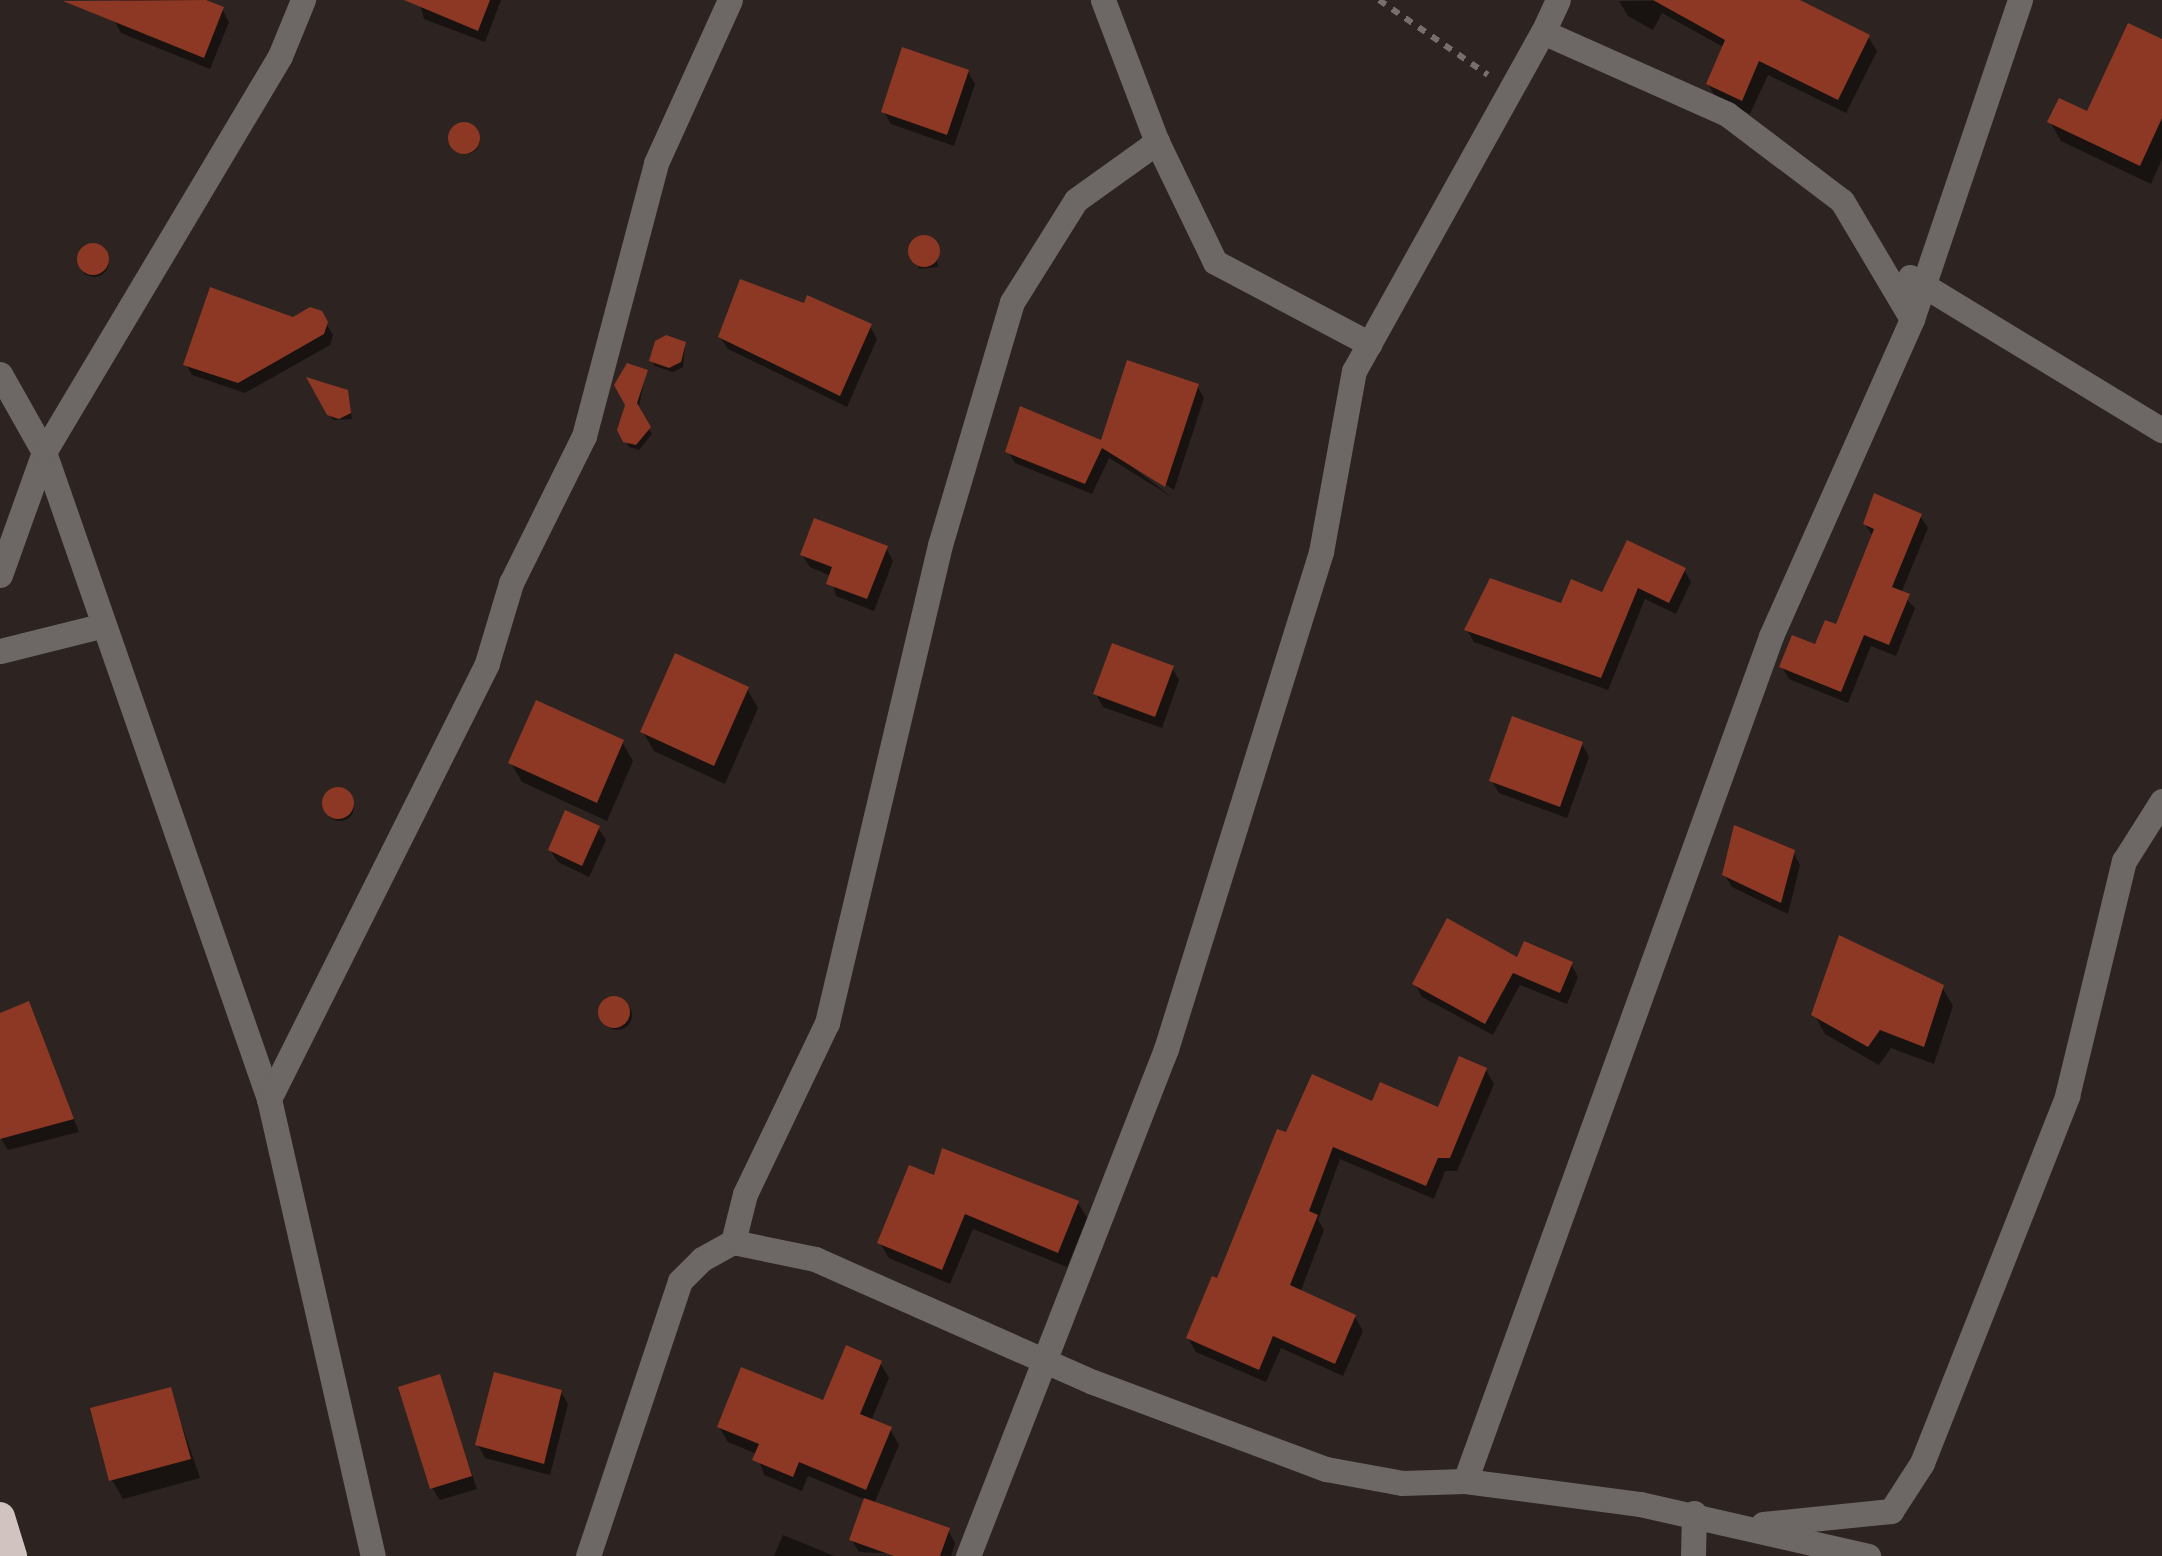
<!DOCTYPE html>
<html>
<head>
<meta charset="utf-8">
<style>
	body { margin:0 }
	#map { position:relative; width:2162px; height:1556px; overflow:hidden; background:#2d2320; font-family:"Noto Sans",sans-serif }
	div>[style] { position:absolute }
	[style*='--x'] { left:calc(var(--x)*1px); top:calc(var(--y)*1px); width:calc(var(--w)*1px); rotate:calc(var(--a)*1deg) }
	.shadow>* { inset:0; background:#0007 }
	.round { border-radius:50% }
	.building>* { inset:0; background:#8c3824 }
	.path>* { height:6px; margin-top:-3px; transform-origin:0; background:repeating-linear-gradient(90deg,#786f6d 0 8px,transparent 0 16px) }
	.minor>* { height:25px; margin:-12.5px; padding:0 12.5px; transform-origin:12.5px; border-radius:12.5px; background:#6d6766 }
	.highway>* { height:30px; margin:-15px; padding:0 15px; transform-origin:15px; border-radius:15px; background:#d1c3c0 }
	span { translate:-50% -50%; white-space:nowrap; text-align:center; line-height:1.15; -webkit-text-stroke:8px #120d0c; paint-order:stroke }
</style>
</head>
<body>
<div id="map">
	<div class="shadow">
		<i style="clip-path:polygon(122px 0,200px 0,222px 9px,229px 22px,210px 69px,121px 33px,114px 20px)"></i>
		<i style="clip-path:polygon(419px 0,501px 0,485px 42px,424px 19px)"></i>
		<i style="clip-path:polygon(1788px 0,1868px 37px,1877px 51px,1846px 113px,1768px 75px,1750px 114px,1717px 99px,1708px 84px,1725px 48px,1662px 13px,1653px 30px,1628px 16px,1619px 1px)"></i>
		<i style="clip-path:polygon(2162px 41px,2162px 159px,2151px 184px,2061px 141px,2050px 122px,2088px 114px)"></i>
		<i style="clip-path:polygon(968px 72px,975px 84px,954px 146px,891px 124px,884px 112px)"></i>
		<i class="round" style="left:452px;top:126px;width:28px;height:28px"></i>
		<i style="clip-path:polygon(933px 241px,938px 267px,919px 269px,914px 243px)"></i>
		<i class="round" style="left:79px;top:247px;width:30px;height:30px"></i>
		<i style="clip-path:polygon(320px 313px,333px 335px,330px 345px,245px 393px,192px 375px,186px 364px)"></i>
		<i style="clip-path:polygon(870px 326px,877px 339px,847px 407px,728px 349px,720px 337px)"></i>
		<i style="clip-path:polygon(685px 344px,683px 367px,673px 372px,655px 366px,652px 361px)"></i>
		<i style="clip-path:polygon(646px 372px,638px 411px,652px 434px,639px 450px,629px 447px,620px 430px)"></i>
		<i style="clip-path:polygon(311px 381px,347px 392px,352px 419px,333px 420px)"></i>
		<i style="clip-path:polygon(1197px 386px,1204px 398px,1174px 490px,1107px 448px,1172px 497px,1109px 458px,1092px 494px,1015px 463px,1008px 451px,1103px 443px)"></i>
		<i style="clip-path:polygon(1920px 516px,1928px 528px,1901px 593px,1915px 608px,1896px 656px,1871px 646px,1848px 703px,1789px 679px,1782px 667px,1837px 627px,1874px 538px,1865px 524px)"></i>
		<i style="clip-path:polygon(886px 548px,893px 561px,874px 611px,836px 596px,831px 576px,810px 567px,802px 555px)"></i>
		<i style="clip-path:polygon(1684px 570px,1691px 582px,1676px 614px,1645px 599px,1608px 690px,1474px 642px,1467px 630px)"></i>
		<i style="clip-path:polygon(1172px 668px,1179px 680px,1162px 728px,1103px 707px,1096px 694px)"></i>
		<i style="clip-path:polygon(747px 689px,758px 708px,725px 784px,654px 751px,643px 732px)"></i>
		<i style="clip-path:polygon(622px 742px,633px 761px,607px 821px,522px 782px,511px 763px)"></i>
		<i style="clip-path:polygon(1582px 744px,1589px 757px,1567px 818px,1499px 793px,1492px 781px)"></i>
		<i class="round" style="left:326px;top:793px;width:28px;height:28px"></i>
		<i style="clip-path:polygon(598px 828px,606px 840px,589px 877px,558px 862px,550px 850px)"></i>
		<i style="clip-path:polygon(1793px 852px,1800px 865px,1788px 914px,1732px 887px,1724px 874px)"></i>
		<i style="clip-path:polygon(1519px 960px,1571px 964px,1578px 977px,1567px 1004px,1520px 985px,1493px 1035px,1422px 997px,1415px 984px)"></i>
		<i style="clip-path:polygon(1942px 987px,1953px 1006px,1934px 1064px,1891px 1048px,1879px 1065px,1825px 1034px,1814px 1014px)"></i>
		<i class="round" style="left:602px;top:1000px;width:30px;height:30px"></i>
		<i style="clip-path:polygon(28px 1004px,79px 1132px,8px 1150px,0 1137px,0 1015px)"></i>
		<i style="clip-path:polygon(1486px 1070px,1494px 1084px,1457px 1171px,1445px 1171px,1434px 1199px,1340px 1159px,1318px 1220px,1324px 1230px,1300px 1293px,1355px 1317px,1363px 1331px,1343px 1376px,1281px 1348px,1266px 1382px,1196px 1352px,1188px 1338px,1288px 1136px,1373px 1104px,1439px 1110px)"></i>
		<i style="clip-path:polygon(936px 1178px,1078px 1203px,1087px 1218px,1067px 1267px,973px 1229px,950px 1284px,889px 1258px,880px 1243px)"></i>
		<i style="clip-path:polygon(880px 1363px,889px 1378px,871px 1421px,890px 1429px,899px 1445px,874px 1504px,948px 1530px,955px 1543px,951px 1556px,859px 1552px,852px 1540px,866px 1500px,808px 1476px,802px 1491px,764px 1475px,757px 1454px,728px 1442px,719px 1427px,824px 1403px)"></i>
		<i style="clip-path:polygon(439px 1377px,477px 1489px,440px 1500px,432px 1488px)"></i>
		<i style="clip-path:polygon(170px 1390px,200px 1478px,123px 1499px,112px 1480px)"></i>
		<i style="clip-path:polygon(561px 1392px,568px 1404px,550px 1475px,485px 1458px,478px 1445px)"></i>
		<i style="clip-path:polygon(783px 1535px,834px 1556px,774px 1556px)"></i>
	</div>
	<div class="building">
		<i style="clip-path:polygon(206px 0,224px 7px,204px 58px,63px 1px)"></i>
		<i style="clip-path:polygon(404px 0,490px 0,478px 31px)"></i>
		<i style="clip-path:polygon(1653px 0,1800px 0,1870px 35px,1838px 100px,1759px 61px,1742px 101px,1706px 84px,1725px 40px)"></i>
		<i style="clip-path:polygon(2128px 23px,2162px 39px,2162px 118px,2140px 166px,2047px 122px,2059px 98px,2087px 111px)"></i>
		<i style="clip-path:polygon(902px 47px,969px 70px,947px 135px,881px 112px)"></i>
		<i class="round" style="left:448px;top:122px;width:32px;height:32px"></i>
		<i class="round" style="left:908px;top:235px;width:32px;height:32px"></i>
		<i class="round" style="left:77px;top:243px;width:32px;height:32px"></i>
		<i style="clip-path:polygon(740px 279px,804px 303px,807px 295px,872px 324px,840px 396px,718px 337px)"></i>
		<i style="clip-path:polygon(210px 287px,293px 317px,310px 307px,322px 311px,328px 322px,324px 334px,238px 383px,183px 365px)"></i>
		<i style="clip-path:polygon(666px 335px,686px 342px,681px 362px,669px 368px,649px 361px,655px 341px)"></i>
		<i style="clip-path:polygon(1127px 360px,1199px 384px,1165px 487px,1102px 448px,1085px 484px,1005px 452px,1020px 406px,1101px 440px)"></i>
		<i style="clip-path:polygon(627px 363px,648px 370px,637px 403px,651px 427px,636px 445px,623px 442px,617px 430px,625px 405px,614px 385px)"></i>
		<i style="clip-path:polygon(306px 377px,348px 390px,351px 413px,339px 419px,327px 415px)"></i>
		<i style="clip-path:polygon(1874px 493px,1922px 514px,1892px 587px,1910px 594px,1889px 645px,1864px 635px,1841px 692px,1779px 667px,1792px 635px,1815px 644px,1825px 620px,1836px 624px,1874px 529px,1863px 524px)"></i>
		<i style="clip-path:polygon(814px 518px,888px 546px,867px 599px,826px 584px,832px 567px,800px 555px)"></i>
		<i style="clip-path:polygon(1627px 540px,1686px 568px,1669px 603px,1638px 588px,1601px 678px,1464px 630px,1490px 578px,1561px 603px,1571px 579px,1602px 592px)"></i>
		<i style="clip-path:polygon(1112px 643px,1174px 666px,1155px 717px,1093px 694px)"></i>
		<i style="clip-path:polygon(675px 653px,749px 687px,714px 766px,640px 732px)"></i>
		<i style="clip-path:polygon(536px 700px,624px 740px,597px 803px,508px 763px)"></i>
		<i style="clip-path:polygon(1512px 716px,1583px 742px,1560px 807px,1489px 781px)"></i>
		<i class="round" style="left:322px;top:787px;width:32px;height:32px"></i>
		<i style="clip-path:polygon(565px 810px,600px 826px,582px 866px,548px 850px)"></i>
		<i style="clip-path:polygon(1734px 825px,1795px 850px,1781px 903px,1722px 875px)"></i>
		<i style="clip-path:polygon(1447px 918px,1517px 957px,1524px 941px,1573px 962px,1560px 993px,1513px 973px,1485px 1024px,1412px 984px)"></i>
		<i style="clip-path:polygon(1839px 935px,1944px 985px,1924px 1047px,1880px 1030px,1868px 1047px,1811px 1015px)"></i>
		<i class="round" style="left:598px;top:996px;width:32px;height:32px"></i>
		<i style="clip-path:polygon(29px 1001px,74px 1119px,0 1139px,0 1013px)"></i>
		<i style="clip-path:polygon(1459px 1056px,1487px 1068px,1450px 1158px,1438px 1158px,1426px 1186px,1333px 1147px,1309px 1211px,1318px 1215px,1290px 1285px,1356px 1315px,1335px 1364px,1273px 1336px,1259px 1370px,1186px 1338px,1212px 1276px,1217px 1278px,1277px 1129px,1286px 1132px,1312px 1074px,1372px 1101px,1380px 1082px,1438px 1107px)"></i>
		<i style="clip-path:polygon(942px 1148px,1079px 1201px,1058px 1253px,965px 1214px,942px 1270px,877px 1243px,909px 1165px,934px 1175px)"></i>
		<i style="clip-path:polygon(846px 1345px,882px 1361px,860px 1414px,892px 1427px,866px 1490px,799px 1462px,793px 1477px,752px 1460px,759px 1444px,717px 1427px,741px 1367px,823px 1400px)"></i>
		<i style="clip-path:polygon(494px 1372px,562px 1390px,544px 1464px,475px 1445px)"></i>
		<i style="clip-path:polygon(440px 1374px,472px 1476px,430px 1489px,398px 1387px)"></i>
		<i style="clip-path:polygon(171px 1387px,191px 1459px,109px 1481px,90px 1408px)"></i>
		<i style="clip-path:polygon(864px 1498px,950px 1528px,940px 1556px,894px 1556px,849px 1540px)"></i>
	</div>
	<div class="path">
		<i style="--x:1379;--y:0;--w:132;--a:34.5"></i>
	</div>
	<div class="minor">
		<i style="--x:1103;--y:0;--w:152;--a:69.2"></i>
		<i style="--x:1157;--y:142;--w:133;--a:64.2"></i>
		<i style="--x:1215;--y:262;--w:175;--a:27.9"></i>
		<i style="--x:1543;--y:32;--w:35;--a:-65"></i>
		<i style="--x:1910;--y:277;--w:295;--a:31.3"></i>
		<i style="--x:0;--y:374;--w:90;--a:60.6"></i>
		<i style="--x:44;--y:452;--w:685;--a:70.82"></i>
		<i style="--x:269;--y:1099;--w:469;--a:77.2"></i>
		<i style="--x:0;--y:575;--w:131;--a:-70.3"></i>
		<i style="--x:44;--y:452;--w:461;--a:-59.2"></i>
		<i style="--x:280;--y:56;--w:61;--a:-67.7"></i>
		<i style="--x:0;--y:651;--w:107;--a:-14"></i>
		<i style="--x:269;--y:1099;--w:487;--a:-63.4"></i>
		<i style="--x:487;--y:663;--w:84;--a:-73.3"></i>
		<i style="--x:511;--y:583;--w:164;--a:-63.6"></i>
		<i style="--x:584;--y:436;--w:282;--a:-75.2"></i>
		<i style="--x:656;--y:163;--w:179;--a:-65.6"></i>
		<i style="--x:733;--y:1242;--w:49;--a:-76"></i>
		<i style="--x:745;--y:1194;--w:190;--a:-64.4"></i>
		<i style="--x:827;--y:1023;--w:491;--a:-76.7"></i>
		<i style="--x:940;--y:545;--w:253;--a:-73.5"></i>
		<i style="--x:1012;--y:302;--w:120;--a:-57.9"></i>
		<i style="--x:1076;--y:200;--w:100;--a:-35.6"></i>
		<i style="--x:1465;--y:1481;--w:899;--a:-70.09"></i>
		<i style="--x:1771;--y:636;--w:347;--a:-66"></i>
		<i style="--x:1912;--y:319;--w:337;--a:-71.3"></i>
		<i style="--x:1763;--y:1524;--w:129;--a:-5.8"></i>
		<i style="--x:1891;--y:1511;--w:57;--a:-57.1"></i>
		<i style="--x:1922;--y:1463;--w:395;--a:-68.4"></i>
		<i style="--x:2067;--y:1096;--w:242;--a:-76.4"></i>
		<i style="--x:2124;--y:861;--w:71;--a:-57.7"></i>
		<i style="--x:588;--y:1556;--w:290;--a:-71.5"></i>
		<i style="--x:680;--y:1281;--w:31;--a:-45"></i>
		<i style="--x:702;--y:1259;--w:35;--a:-29"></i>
		<i style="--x:733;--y:1242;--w:84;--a:11.7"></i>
		<i style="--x:815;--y:1259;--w:304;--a:23.9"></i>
		<i style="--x:1093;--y:1382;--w:249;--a:20.5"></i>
		<i style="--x:1326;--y:1469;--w:77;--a:10.4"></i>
		<i style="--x:1402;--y:1483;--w:63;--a:-1.8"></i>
		<i style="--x:1465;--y:1481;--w:177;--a:7.5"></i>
		<i style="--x:1640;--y:1504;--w:234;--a:12.8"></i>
		<i style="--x:968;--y:1556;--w:544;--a:-68.67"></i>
		<i style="--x:1166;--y:1049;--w:521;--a:-72.68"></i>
		<i style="--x:1321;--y:552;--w:184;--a:-79.7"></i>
		<i style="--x:1354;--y:371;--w:388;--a:-60.9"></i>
		<i style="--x:1543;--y:32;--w:201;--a:24"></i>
		<i style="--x:1727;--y:114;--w:144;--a:37.1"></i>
		<i style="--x:1842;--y:201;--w:137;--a:59.3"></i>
		<i style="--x:1693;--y:1556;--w:43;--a:-88.7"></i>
	</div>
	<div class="highway">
		<i style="--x:0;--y:1517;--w:41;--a:72.9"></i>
	</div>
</div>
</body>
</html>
